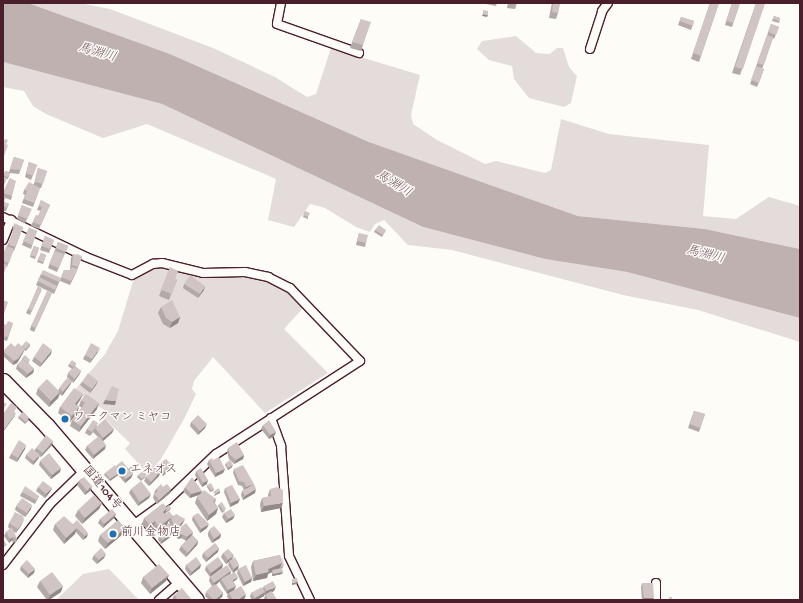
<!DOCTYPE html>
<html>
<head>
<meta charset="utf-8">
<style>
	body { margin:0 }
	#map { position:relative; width:803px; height:603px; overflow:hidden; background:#fdfcf7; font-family:"Gochi Hand","Klee One",sans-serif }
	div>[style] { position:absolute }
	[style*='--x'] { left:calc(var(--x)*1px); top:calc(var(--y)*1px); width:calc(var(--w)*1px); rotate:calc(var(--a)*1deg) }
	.green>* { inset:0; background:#e3dcda }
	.water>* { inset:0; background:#c0b1b1 }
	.roads { filter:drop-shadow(1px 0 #4a1f2b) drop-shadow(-1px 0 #4a1f2b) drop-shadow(0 1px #4a1f2b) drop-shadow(0 -1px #4a1f2b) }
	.street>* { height:8px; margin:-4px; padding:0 4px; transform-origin:4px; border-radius:4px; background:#fdfcf7 }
	.highway>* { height:15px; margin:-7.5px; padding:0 7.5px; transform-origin:7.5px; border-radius:7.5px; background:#fdfcf7 }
	.wall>* { inset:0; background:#b3a9a9 }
	.shaded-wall>* { inset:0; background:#928a89 }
	.building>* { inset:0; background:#d0c5c4 }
	.dots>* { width:11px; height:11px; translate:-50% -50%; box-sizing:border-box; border:2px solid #fdfcf7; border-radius:50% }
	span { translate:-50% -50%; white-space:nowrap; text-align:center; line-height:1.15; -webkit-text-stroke:3px #fdfcf7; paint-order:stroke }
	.poi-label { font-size:12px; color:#4a1f2b }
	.left { translate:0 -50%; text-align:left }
	.street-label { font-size:12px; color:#4a1f2b }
	.water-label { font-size:13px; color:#73525a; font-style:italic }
	.frame { position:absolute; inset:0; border:4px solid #4a1f2b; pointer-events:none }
</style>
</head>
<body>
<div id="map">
	<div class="green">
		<i style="clip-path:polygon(28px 3px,80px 3px,110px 9px,213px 48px,275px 77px,307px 97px,316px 94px,331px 48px,420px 75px,411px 115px,413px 124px,437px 140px,485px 164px,496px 161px,545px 173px,551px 170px,561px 119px,609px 134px,709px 145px,703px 216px,736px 219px,769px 197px,800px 206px,800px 249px,705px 229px,578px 216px,369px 142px,170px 54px)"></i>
		<i style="clip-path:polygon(516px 36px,536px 53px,550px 54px,557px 48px,563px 48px,569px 67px,577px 76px,571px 103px,564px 107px,529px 98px,514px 79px,512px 66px,489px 60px,477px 49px,482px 41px)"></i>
		<i style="clip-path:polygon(3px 62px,162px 104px,423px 227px,545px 259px,627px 272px,800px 318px,800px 342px,698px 310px,623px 295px,452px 250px,408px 245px,384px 220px,375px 224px,370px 232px,356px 227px,325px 208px,310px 204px,294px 227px,268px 220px,276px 179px,147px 124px,103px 138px,46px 114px,33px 106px,24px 91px,3px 87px)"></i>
		<i style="clip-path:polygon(161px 267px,195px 275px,242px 276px,268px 280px,288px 292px,303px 308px,284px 329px,328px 373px,265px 413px,213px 357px,194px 381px,192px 389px,196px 394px,184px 419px,161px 459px,148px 474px,125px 449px,130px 443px,105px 419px,106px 411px,74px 391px,105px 354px,118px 331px,134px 278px,153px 268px)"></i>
		<i style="clip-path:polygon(109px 569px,139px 600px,56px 600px,83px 574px)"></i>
	</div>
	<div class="water">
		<i style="clip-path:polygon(3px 3px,28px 3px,170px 54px,369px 142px,578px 216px,705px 229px,800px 249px,800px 318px,627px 272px,545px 259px,423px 227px,162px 104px,3px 62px)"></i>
	</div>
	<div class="roads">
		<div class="street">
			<i style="--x:281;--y:3;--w:21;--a:101"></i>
			<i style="--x:277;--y:24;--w:87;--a:19.5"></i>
			<i style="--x:590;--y:49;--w:40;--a:-72"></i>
			<i style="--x:602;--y:11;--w:10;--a:-53"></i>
			<i style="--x:3;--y:217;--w:92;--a:25.7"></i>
			<i style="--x:86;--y:257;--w:49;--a:21.4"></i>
			<i style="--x:132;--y:275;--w:24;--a:-28"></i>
			<i style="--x:153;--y:264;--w:9;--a:-6"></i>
			<i style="--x:162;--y:263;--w:42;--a:13.7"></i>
			<i style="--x:203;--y:273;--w:42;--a:-1.4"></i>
			<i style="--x:245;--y:272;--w:24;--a:12"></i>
			<i style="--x:268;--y:277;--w:25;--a:27"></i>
			<i style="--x:290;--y:288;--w:101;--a:46.2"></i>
			<i style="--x:360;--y:361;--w:171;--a:147.1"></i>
			<i style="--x:216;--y:454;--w:66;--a:136.2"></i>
			<i style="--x:168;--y:500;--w:44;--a:144.2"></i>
			<i style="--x:3;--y:240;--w:22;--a:-68"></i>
			<i style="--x:271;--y:418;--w:30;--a:70"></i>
			<i style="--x:281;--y:446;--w:110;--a:85.8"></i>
			<i style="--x:289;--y:556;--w:49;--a:64.5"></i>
			<i style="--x:3;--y:565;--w:77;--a:-52.4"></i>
			<i style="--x:50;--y:504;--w:49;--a:-44.2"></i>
			<i style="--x:656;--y:583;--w:17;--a:90"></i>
			<i style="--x:159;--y:600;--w:28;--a:-41"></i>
		</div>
		<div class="highway">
			<i style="--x:3;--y:381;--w:62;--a:45.7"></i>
			<i style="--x:46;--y:425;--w:230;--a:49.4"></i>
		</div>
	</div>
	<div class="wall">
		<i style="clip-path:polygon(486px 3px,497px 3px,496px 6px,486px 4px)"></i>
		<i style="clip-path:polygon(508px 3px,517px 3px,515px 9px,507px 8px)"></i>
		<i style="clip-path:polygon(552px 3px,560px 3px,558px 13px,556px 19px,549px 18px)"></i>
		<i style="clip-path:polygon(710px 3px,719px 3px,699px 62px,691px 59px)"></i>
		<i style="clip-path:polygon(732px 3px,740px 3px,732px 27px,725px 25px)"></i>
		<i style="clip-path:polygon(756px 3px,765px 3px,740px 75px,732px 73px)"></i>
		<i style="clip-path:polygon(774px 16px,780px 18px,779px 23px,772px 21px)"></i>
		<i style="clip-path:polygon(681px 17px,694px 21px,691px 30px,678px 25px)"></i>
		<i style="clip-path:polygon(361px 19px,363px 45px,361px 51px,350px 48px)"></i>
		<i style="clip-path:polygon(771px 24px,779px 27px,774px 39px,773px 38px,762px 69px,764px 69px,757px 87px,750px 84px)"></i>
		<i style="clip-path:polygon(14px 157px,24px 160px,19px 174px,10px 173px,8px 179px,6px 179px,4px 185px,3px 185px,3px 178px,5px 171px,9px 172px)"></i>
		<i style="clip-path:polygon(29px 162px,37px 165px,31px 180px,25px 177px)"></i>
		<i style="clip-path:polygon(38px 168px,47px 171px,41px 188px,40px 188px,33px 207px,22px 203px,25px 195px,23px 194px,24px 190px,34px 184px)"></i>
		<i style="clip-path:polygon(10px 178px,12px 196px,11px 200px,5px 198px,4px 202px,9px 204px,6px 211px,3px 211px,3px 193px)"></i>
		<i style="clip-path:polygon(41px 200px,50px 205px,39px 229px,31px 226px,36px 215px,38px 216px,41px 211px,37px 210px)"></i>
		<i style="clip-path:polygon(22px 205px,30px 213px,25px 223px,17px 219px)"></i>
		<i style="clip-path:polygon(305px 211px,308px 217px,308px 219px,303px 217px)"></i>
		<i style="clip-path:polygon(13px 227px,23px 227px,14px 251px,13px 251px,7px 267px,6px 266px,3px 275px,3px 255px,7px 246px,14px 230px,12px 229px)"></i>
		<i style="clip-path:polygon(29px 228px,37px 231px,31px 249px,22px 245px)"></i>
		<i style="clip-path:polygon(375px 230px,386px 230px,382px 237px,374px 232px)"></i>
		<i style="clip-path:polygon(359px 233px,366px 243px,365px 247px,356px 245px)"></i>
		<i style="clip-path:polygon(45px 236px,54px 240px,49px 253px,40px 250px)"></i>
		<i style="clip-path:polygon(58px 242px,68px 246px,57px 272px,48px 268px)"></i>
		<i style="clip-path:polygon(34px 246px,39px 248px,35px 259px,30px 257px)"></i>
		<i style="clip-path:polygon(41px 253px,46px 255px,43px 264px,37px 262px)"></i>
		<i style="clip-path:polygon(73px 254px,82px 257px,76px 273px,70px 285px,60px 281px,64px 270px,70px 270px,71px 258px)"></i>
		<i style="clip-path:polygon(170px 267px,175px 279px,177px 280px,169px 300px,159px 296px)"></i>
		<i style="clip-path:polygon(41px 274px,61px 278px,54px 294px,36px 285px)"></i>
		<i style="clip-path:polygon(184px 284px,204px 290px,198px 298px,183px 288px)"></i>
		<i style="clip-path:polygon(42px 289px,30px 315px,26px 313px,28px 309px)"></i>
		<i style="clip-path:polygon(52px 293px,34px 332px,30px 330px,31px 326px)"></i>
		<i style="clip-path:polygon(161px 307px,180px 317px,178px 323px,170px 328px,163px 324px,158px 313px)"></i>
		<i style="clip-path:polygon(13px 323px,7px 341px,4px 340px,3px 342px,3px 324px,6px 325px)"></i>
		<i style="clip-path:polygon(30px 344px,30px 346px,26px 351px,24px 350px,23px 353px,17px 363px,13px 365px,3px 356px,3px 351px,22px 347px,22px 346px)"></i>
		<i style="clip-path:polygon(98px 352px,90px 363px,83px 359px,85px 355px)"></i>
		<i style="clip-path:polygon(51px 354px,40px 367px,32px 361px,34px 357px)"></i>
		<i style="clip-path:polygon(22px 358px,29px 362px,28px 363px,34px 369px,33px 373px,26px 378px,16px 369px,17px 365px,22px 360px)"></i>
		<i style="clip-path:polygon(76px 363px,75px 366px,81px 371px,79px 375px,73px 383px,72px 381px,70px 385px,62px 396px,60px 394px,58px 398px,49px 407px,36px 394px,38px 388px,59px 390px,59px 388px,71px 381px,67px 377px,68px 373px,72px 369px,68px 366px,69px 364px)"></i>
		<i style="clip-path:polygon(98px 381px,96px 385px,90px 393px,80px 385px,82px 382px)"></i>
		<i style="clip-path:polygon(83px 394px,80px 400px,77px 405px,79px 407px,77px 413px,70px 422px,58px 413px,60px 407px)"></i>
		<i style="clip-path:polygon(81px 400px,97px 409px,79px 432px,70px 426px,72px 420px,82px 408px,79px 406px)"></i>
		<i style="clip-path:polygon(694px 411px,705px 414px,699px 432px,688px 428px)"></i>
		<i style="clip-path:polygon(19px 416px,29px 420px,25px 424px,18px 418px)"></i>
		<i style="clip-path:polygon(191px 422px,205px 428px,198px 435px,190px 426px)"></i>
		<i style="clip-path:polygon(98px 423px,96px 426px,114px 429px,112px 433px,103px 441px,105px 449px,93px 459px,85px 450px,87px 446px,98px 437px,93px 432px,94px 431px,90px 436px,85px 433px,87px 429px)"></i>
		<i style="clip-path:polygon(263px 425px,276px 432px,274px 436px,269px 439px,261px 429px)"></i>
		<i style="clip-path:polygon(52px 445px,41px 457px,39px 456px,38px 459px,33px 465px,25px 458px,26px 455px,35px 450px,36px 448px)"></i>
		<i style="clip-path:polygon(228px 448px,244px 455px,243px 459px,234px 464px,229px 459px,227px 452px)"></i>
		<i style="clip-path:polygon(25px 449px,17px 462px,9px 458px,11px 454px)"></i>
		<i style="clip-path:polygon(209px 460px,213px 460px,225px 469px,223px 473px,215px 477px,207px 464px)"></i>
		<i style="clip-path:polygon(40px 461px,60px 472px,51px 479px,39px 465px)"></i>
		<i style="clip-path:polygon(226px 463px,232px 467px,228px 470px,225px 465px)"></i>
		<i style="clip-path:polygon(117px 465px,129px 469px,129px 468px,137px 468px,136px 470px,132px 473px,133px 474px,131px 478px,125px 483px,118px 475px,110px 481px,104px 475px,105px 473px,116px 468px)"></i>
		<i style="clip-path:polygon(157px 465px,170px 469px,163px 476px,160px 473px,159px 476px,149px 486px,144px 481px,146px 477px,156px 468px)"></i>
		<i style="clip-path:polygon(234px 469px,253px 485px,255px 493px,243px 500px,241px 495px,242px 491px,244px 490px,242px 486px,238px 485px,233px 473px)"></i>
		<i style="clip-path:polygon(196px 471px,207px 484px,202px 487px,195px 475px)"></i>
		<i style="clip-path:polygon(138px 475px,146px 477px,141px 481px,137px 477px)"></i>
		<i style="clip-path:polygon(79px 481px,91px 490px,85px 495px,77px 485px)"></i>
		<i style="clip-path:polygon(207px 485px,214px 489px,213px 491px,210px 492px,207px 487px)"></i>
		<i style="clip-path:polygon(38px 487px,52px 488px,50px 492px,45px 498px,36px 491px)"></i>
		<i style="clip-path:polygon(163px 487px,170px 493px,157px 504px,153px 498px,154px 494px,155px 494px,154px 493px,156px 489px)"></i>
		<i style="clip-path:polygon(185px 487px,202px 492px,216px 499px,215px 503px,218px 508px,216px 514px,207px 521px,195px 503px,197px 497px,199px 495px,190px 498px,183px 491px)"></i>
		<i style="clip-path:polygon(225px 488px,240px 499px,238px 503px,230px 507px,224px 492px)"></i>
		<i style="clip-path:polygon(131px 489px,149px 498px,138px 506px,129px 493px)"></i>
		<i style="clip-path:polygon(270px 489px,281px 508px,261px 512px,260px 504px,262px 498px,268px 497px,268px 495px)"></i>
		<i style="clip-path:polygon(22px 492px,39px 496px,35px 504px,20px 496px)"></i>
		<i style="clip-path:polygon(102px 503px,99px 509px,82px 524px,75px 516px,78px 510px)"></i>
		<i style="clip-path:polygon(219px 504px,225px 511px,222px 513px,218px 506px)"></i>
		<i style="clip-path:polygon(16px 506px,31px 509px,25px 517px,15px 510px)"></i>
		<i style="clip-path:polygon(evenodd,166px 507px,171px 508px,170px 510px,166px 513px,165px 513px,165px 514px,173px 516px,183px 523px,179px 529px,192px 535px,198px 541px,197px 545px,186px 557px,179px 550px,181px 546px,186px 541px,181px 538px,178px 539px,175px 535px,176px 531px,174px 532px,173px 535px,161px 544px,158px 540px,159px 536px,160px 535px,160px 534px,161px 530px,163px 528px,157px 533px,153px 527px,148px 531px,142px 524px,144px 518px,166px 507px,170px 520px,169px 522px,170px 524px,167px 525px,168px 522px,170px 520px)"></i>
		<i style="clip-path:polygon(224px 513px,233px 519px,226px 523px,222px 517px)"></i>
		<i style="clip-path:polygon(116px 514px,114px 518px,103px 528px,98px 523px,100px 519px)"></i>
		<i style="clip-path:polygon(193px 516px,207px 528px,200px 533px,192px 520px)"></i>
		<i style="clip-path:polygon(9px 523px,22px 524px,16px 533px,13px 531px,17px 539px,16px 543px,11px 541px,9px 543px,4px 536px,6px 532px,10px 529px,8px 527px)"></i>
		<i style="clip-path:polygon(55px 524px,73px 524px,87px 537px,83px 540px,75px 531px,75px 534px,64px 544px,53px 530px)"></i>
		<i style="clip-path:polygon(125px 528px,123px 534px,105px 549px,98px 541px,100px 535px)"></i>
		<i style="clip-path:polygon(210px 529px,221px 534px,220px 538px,212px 543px,208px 536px,208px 533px)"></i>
		<i style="clip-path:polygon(218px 552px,206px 562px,202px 557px,203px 553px)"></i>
		<i style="clip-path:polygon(223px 553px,233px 559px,238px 569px,233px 573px,228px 565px,229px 562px,226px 564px,221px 557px)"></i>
		<i style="clip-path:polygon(94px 555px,104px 558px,97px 564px,92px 559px)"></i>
		<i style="clip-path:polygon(280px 555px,283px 568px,282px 568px,282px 574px,272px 576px,272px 572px,268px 574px,267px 578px,253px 581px,251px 567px,253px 561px)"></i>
		<i style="clip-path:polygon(201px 564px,200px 568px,190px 576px,185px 569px,186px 565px)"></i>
		<i style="clip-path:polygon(223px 564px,222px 568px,210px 577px,205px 570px,206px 566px)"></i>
		<i style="clip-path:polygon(21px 566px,34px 573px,28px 578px,20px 570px)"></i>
		<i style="clip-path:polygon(238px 569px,252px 578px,251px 582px,243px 586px,237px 573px)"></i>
		<i style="clip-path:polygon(231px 571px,229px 575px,237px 579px,233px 582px,236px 586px,234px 589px,245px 598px,242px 600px,229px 600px,227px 597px,228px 593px,227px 594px,220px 583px,220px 581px,216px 585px,223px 593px,222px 597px,218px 600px,209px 600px,205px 596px,206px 592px,212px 586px,209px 581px,210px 577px)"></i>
		<i style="clip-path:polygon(169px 575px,166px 581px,150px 594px,141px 583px,143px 577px)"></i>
		<i style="clip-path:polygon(40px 581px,61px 592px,49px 600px,47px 600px,37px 587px)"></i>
		<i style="clip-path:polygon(642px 583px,653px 600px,642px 600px,641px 587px)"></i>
		<i style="clip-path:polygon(264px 586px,274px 591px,272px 592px,277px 600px,265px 600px,264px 599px,265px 595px,264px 595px,264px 596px,257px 600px,252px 600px,250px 597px,251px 593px,263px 588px)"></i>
		<i style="clip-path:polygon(174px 595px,192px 600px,172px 600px)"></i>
	</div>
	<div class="shaded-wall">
		<i style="clip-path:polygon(483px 14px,488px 15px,487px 17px,482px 16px)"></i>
		<i style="clip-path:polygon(205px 286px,204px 290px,198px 298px,200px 294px)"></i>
		<i style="clip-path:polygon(180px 317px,178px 323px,170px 328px,172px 322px)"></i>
		<i style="clip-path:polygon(100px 348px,98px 352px,90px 363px,92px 359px)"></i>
		<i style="clip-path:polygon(25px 349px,23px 353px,17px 363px,13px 365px,14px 361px)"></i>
		<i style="clip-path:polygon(52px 350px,51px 354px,40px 367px,42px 363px)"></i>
		<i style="clip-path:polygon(34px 369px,33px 373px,26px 378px,28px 374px)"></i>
		<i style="clip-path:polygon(81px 371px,79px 375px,73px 383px,75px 379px)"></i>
		<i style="clip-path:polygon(72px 381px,70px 385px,62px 396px,63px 392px)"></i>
		<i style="clip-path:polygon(98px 381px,96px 385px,90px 393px,92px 389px)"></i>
		<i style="clip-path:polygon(60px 392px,58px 398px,49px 407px,51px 401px)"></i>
		<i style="clip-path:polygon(83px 394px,80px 400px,73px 410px,75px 404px)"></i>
		<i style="clip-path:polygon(105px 400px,116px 401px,115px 405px,103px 404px)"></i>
		<i style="clip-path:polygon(99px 403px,97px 409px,79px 432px,81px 426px)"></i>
		<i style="clip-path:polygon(79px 407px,77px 413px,70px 422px,72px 416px)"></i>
		<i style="clip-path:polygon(16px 413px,14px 417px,3px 432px,4px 429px)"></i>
		<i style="clip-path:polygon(207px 424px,205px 428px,198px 435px,200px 431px)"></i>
		<i style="clip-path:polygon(114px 429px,112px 433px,102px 442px,103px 438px)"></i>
		<i style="clip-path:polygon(276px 432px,274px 436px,269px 439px,270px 435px)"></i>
		<i style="clip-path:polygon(53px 441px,52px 445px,41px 457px,43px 453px)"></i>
		<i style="clip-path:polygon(26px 445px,25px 449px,17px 462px,18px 458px)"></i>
		<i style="clip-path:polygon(106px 445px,105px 449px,93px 459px,94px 455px)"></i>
		<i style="clip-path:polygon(40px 455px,38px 459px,33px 465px,34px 461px)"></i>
		<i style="clip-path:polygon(244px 455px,243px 459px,234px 464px,236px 460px)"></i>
		<i style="clip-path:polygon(172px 465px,170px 469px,163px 476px,165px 472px)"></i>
		<i style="clip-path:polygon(233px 465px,232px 467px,228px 470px,228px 468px)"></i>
		<i style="clip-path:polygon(61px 468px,60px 472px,51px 479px,52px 475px)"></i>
		<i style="clip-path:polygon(225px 469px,223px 473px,215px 477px,216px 473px)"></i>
		<i style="clip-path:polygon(160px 472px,159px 476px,149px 486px,151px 482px)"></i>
		<i style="clip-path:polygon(133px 474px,131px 478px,125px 483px,126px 479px)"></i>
		<i style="clip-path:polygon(118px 475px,110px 481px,110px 479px,118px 474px)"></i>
		<i style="clip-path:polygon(208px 480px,207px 484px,202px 487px,203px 483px)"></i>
		<i style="clip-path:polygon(254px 484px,252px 487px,245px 491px,246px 487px)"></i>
		<i style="clip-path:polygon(92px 486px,91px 490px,85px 495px,87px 491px)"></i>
		<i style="clip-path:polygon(52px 488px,50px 492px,45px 498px,46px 494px)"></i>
		<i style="clip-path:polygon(171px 489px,170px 493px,157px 504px,159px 500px)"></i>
		<i style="clip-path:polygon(256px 489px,255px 493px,243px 500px,245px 496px)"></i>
		<i style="clip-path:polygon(202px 491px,201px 494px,190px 498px,191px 494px)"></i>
		<i style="clip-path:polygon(220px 491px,220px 493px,214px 496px,215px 494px)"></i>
		<i style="clip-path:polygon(151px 494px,149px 498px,138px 506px,140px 502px)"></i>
		<i style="clip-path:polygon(240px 499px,238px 503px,230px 507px,231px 503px)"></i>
		<i style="clip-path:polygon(102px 503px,99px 509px,82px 524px,85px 518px)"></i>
		<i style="clip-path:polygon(283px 503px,281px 508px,261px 512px,264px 506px)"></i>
		<i style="clip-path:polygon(32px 505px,31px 509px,25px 517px,27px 513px)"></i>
		<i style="clip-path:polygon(167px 508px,165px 514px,160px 518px,163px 512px)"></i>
		<i style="clip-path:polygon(218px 508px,216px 514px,207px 521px,209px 515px)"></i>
		<i style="clip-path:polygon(116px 514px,114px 518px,103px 528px,104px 524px)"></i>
		<i style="clip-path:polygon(235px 515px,233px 519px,226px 523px,228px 519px)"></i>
		<i style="clip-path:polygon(171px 518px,170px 520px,168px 522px,167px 525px,157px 533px,159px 527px)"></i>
		<i style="clip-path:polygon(185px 519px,183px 523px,176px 531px,174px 532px,175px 528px)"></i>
		<i style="clip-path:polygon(24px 520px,22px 524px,16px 533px,18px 529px)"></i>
		<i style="clip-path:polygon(155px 521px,153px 527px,148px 531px,150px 525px)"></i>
		<i style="clip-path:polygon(209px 524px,207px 528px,200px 533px,201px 529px)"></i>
		<i style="clip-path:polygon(77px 528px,75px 534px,64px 544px,66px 538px)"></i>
		<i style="clip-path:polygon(125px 528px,123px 534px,105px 549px,108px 543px)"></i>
		<i style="clip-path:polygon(174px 531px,173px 535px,161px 544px,163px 540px)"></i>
		<i style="clip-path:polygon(193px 532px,192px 536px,186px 541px,187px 537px)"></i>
		<i style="clip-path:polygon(88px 533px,87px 537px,83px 540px,85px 536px)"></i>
		<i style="clip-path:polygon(182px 534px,181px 538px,178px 539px,180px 535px)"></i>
		<i style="clip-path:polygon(221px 534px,220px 538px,212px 543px,214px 539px)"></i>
		<i style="clip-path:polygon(13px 537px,11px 541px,9px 543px,10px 539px)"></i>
		<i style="clip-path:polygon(198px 541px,197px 545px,186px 557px,188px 553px)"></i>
		<i style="clip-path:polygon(219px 548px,218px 552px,206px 562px,208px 558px)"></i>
		<i style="clip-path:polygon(106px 554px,104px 558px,97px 564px,99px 560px)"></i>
		<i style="clip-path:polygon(234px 555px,232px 559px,226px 564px,228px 560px)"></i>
		<i style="clip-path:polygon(282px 563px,279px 569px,268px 574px,267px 578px,253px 581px,256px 575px)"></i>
		<i style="clip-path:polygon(201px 564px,200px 568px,190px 576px,192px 572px)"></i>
		<i style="clip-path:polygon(223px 564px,222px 568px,210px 577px,211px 573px)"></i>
		<i style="clip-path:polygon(239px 565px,238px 569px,233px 573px,234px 569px)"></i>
		<i style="clip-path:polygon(35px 569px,34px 573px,28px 578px,29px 574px)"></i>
		<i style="clip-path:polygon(231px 571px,230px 575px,222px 580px,221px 579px,220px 581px,213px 587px,214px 583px)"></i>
		<i style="clip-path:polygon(283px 572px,282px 574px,272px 576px,273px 574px)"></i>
		<i style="clip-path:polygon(169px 575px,166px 581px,150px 594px,152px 588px)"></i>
		<i style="clip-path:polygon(238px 577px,237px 579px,232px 583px,232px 581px)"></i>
		<i style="clip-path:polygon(252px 578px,251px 582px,243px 586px,245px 582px)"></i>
		<i style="clip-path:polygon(298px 582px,297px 584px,292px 585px,292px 583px)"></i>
		<i style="clip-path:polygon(63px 586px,61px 592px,49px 600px,48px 600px,50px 595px)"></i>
		<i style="clip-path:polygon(236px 586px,234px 590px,227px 594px,228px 590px)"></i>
		<i style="clip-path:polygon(276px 587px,274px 591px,265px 595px,266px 591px)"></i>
		<i style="clip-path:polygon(265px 592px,264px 596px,257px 600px,255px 600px,255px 598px)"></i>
		<i style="clip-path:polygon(223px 593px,222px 597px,218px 600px,215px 600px)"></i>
		<i style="clip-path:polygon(246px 594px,245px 598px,242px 600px,238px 600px)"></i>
		<i style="clip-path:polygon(644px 598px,654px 598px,653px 600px,643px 600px)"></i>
	</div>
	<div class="building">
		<i style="clip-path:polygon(553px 3px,560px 3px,558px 13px,552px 12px)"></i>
		<i style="clip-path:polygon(710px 3px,719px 3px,701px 56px,693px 53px)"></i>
		<i style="clip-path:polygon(732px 3px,740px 3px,733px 23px,726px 21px)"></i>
		<i style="clip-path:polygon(756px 3px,765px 3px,743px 69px,735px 67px)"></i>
		<i style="clip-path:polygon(483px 10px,488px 11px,488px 15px,483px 14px)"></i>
		<i style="clip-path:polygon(774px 16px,780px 18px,779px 21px,773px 19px)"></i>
		<i style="clip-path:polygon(681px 17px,694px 21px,693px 26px,680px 21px)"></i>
		<i style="clip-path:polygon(361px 19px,371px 22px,363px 45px,352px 42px)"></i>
		<i style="clip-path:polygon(771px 24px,779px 27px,776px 35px,768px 32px)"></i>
		<i style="clip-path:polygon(767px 35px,773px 37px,764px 65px,757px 63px)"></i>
		<i style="clip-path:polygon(756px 66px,764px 69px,759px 83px,751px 80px)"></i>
		<i style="clip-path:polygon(5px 139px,8px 140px,6px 144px,3px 143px)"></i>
		<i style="clip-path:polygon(3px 143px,8px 145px,3px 159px)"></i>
		<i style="clip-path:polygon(14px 157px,24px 160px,20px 170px,10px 169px)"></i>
		<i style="clip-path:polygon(29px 162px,37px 165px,33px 176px,26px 173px)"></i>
		<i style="clip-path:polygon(38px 168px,47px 171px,43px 184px,35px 182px)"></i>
		<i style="clip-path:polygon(5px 171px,10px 173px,8px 177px,4px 176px)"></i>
		<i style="clip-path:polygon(4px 177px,7px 178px,5px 183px,3px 182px)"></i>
		<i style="clip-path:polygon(10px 178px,16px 181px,12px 196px,3px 193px)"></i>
		<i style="clip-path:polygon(29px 182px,40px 188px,34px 203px,24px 199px,27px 191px,24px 190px)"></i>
		<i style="clip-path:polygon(3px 196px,5px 197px,4px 202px,9px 204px,7px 208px,3px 206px)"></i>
		<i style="clip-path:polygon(41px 200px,50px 205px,41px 225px,33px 222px,36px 215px,38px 216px,42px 207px,39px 206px)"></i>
		<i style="clip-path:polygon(22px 205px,32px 209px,27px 219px,18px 215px)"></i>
		<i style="clip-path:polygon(305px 211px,310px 213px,308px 217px,303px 215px)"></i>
		<i style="clip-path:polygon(14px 223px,23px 227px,22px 231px,13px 227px)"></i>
		<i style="clip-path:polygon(379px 225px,386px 230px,383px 235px,375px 230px)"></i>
		<i style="clip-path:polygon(14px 228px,22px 230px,15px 247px,8px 244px)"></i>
		<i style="clip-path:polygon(29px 228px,37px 231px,32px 245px,23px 241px)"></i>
		<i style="clip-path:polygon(359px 233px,368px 235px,366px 243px,357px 241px)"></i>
		<i style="clip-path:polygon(45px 236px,54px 240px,50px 249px,42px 246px)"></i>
		<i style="clip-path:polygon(58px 242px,68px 246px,66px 252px,56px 248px)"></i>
		<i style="clip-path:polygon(6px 246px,14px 249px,9px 263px,3px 261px,3px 255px)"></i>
		<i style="clip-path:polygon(34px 246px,39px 248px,36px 257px,30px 255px)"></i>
		<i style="clip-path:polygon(55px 251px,64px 254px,59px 268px,49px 264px)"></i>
		<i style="clip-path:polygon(41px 253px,46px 255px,43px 262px,38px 260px)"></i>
		<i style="clip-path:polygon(73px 254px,82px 257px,78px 267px,72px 265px)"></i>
		<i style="clip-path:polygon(77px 254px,82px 256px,82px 257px,76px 255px)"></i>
		<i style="clip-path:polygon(3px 263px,7px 265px,3px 275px)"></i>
		<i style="clip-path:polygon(72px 267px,78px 269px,71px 281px,61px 277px,64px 270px,70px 270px)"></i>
		<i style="clip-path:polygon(170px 267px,178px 271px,175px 279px,177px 280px,172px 294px,161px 290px)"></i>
		<i style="clip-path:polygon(43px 270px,61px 278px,59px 282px,41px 274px)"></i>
		<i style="clip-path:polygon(190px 275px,205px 286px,200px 294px,184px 284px)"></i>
		<i style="clip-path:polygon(39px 277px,57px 286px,55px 290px,38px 281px)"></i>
		<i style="clip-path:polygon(38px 286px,42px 289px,32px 311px,28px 309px)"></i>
		<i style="clip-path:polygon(47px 291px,52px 293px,36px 328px,31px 326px)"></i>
		<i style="clip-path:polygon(3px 300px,8px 302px,4px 314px,3px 313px)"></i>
		<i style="clip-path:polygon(172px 300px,180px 317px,172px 322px,166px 318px,161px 307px)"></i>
		<i style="clip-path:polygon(8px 321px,13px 323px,8px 337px,5px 336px,4px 339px,3px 338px,3px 324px,6px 325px)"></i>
		<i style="clip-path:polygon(26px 341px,30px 344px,26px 349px,22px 346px)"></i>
		<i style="clip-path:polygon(11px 343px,15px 347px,18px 343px,25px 349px,18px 359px,14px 361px,3px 351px)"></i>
		<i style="clip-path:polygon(43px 343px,52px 350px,42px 363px,34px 357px)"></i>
		<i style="clip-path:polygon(91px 343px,100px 348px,92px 359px,85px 355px)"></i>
		<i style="clip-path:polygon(25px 355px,30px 360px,28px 363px,22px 358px)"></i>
		<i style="clip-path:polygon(23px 359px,34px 369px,28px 374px,17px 365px)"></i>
		<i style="clip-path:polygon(72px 360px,76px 363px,73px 367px,69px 364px)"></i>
		<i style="clip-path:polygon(75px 366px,81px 371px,75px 379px,68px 373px)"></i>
		<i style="clip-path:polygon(88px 373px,98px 381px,92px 389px,82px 382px)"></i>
		<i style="clip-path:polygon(67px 378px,72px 381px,63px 392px,59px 388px)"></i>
		<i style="clip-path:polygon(47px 379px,60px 392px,51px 401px,38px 388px)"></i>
		<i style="clip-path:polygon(112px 386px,119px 389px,116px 401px,105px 400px)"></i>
		<i style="clip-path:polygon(74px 388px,83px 394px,75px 404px,79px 407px,72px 416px,60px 407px)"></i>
		<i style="clip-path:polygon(86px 394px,99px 403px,81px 426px,72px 420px,85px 403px,81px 400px)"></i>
		<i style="clip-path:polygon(3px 402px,7px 404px,3px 409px)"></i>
		<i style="clip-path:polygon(11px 403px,17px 407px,14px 412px,16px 413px,4px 429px,3px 428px,3px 414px)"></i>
		<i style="clip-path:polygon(694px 411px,705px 414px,700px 428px,690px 424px)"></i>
		<i style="clip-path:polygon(23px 412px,29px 418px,26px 422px,19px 416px)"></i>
		<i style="clip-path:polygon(198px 415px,207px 424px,200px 431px,191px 422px)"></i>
		<i style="clip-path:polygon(105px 419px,114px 429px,103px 438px,95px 428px)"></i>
		<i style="clip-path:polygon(93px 420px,98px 423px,92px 432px,87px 429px)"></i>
		<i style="clip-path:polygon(269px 420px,276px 432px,270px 435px,263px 425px)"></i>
		<i style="clip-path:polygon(46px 435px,53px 441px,43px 453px,36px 448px)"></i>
		<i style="clip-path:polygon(99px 436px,106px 445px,94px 455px,87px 446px)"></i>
		<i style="clip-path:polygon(19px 440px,26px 445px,18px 458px,11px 454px)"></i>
		<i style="clip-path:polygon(237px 442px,244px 455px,236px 460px,230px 455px,228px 448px)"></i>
		<i style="clip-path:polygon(32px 448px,40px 455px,34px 461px,26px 455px)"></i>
		<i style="clip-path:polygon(49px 453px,61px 468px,52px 475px,40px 461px)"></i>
		<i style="clip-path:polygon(219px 457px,225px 469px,216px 473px,209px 460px,212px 458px,213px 460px)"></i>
		<i style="clip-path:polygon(166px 459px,172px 465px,165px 472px,157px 465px)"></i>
		<i style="clip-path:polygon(230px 460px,233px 465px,228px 468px,226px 463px)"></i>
		<i style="clip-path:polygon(122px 461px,133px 474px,126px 479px,120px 471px,117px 465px)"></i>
		<i style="clip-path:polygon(134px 464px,137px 468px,132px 472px,129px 468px)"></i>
		<i style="clip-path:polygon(115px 465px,120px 472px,110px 479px,105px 473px)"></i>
		<i style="clip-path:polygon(243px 465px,254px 484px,246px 487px,244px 482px,239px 481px,234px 469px)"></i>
		<i style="clip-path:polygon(155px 467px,160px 472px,151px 482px,146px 477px)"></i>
		<i style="clip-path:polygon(201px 468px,208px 480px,203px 483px,196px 471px)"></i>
		<i style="clip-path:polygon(143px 471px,147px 475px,142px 479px,138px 475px)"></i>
		<i style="clip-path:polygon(84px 477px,92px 486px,87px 491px,79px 481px)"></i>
		<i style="clip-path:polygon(192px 477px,202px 491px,191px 494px,185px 487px)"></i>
		<i style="clip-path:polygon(43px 481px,52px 488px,46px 494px,38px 487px)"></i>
		<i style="clip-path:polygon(141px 481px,151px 494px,140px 502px,131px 489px)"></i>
		<i style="clip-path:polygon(211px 483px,214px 489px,211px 490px,207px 485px)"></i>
		<i style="clip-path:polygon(161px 484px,163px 487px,167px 484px,171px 489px,159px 500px,154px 494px,158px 491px,156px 489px)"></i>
		<i style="clip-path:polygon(254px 484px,256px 489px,245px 496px,242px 491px)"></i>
		<i style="clip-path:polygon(232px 485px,240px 499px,231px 503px,225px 488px)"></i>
		<i style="clip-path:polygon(25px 486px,39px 496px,36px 500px,22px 492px)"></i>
		<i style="clip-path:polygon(277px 487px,283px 490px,283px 503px,264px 506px,262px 498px,271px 496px,270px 489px)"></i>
		<i style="clip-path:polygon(219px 488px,220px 491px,215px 494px,213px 492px)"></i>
		<i style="clip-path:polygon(204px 490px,216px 499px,213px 501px,218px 508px,209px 515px,197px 497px)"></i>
		<i style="clip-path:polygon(94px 495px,102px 503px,85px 518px,78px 510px)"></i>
		<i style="clip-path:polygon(22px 498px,32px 505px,27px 513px,16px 506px)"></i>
		<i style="clip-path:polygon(222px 502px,226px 509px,223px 511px,219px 504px)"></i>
		<i style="clip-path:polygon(163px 503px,167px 508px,163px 512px,169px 519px,159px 527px,155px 521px,150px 525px,144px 518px)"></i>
		<i style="clip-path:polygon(169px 505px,171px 508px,167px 511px,166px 511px,167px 508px,166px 507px)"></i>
		<i style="clip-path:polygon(112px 509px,116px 514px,104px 524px,100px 519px)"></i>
		<i style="clip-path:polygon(231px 509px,235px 515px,228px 519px,224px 513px)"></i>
		<i style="clip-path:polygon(169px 511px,173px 516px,168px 520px,169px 519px,165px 515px)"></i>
		<i style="clip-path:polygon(15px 512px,23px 516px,24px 520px,18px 529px,9px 523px)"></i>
		<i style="clip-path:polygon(198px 513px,209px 524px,201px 529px,193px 516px)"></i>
		<i style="clip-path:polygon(176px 514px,185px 519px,178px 527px,175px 528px,171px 518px)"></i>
		<i style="clip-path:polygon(64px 516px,77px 528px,66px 538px,55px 524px)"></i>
		<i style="clip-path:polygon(77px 520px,88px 533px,85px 536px,73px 524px)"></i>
		<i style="clip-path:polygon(118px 520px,125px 528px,108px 543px,100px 535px)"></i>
		<i style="clip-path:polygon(169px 523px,174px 531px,163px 540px,159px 536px,163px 533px,161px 530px)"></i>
		<i style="clip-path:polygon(186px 523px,193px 532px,187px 537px,182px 534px,180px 535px,176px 531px)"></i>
		<i style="clip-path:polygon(214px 526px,221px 534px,214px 539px,210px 532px,210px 529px)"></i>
		<i style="clip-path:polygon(12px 527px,17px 539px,13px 537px,10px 539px,6px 532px)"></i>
		<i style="clip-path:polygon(192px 535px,198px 541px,188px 553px,181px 546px)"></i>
		<i style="clip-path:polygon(3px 539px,7px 545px,4px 547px,3px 546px)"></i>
		<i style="clip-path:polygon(215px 543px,219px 548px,208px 558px,203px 553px)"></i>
		<i style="clip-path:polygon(101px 548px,106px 554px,99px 560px,94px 555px)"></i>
		<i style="clip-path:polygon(228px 549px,234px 555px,228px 560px,223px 553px)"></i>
		<i style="clip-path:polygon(280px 555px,282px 563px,268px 569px,269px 572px,256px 575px,253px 561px)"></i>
		<i style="clip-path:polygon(196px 557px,201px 564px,192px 572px,186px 565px)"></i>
		<i style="clip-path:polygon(218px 557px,223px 564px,211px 573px,206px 566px)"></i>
		<i style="clip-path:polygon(235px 557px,239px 565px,234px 569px,229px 561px)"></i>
		<i style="clip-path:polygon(281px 558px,282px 558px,284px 566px,281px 567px,282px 563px)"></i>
		<i style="clip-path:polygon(27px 560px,35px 569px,29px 574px,21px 566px)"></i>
		<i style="clip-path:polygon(159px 564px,169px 575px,152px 588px,143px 577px)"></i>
		<i style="clip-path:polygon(227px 565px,231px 571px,214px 583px,210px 577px)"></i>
		<i style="clip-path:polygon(246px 565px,252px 578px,245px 582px,238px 569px)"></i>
		<i style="clip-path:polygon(282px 568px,283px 572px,273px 574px,272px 570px)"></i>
		<i style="clip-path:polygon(52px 572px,63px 586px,50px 595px,40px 581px)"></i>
		<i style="clip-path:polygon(235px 572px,238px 577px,232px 581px,229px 575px)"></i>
		<i style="clip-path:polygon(229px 574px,236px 586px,228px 590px,221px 579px)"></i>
		<i style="clip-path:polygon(297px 578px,298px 582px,292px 583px,292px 579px)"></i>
		<i style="clip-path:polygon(273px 581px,276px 587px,266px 591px,264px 586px)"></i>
		<i style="clip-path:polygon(642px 583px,653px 583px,654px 598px,644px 598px)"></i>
		<i style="clip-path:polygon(215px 584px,223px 593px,215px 600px,214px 600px,206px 592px)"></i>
		<i style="clip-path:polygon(241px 586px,246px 594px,238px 600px,233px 600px,229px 593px)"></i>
		<i style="clip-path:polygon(262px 587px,265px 592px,255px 598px,251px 593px)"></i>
		<i style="clip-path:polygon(182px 588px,192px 600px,175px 600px,177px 598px,174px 595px)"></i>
		<i style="clip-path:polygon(271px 591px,277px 600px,269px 600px,265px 595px)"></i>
		<i style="clip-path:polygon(669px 597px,672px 597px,672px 600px,669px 600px)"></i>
	</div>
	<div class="dots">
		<i style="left:65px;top:419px;background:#1f6fb2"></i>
		<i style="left:122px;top:471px;background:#1f6fb2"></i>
		<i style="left:113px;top:534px;background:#1f6fb2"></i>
	</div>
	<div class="poi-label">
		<span class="left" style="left:73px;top:419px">ワークマン ミヤコ</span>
		<span class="left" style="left:130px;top:471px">エネオス</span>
		<span class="left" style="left:121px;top:534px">前川金物店</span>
	</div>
	<div class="street-label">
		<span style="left:101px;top:489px;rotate:50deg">国道104号</span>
	</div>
	<div class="water-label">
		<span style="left:97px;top:54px;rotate:16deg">馬淵川</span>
		<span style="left:393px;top:185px;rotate:31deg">馬淵川</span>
		<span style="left:705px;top:256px;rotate:14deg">馬淵川</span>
	</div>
	<div class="frame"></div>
</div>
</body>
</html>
